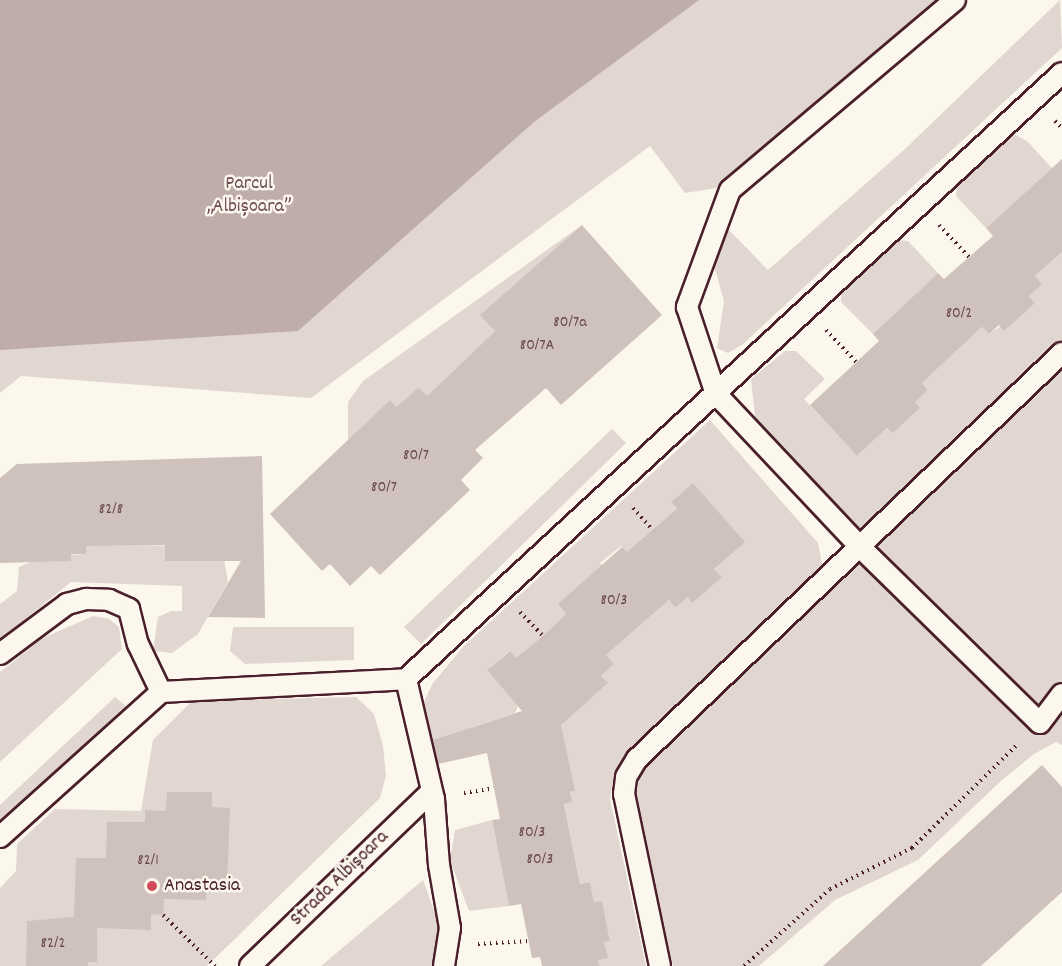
<!DOCTYPE html>
<html>
<head>
<meta charset="utf-8">
<style>
	body { margin:0 }
	#map { position:relative; width:1062px; height:966px; overflow:hidden; background:#fbf7ec; font-family:Dekko,sans-serif }
	div>[style] { position:absolute }
	[style*='--x'] { left:calc(var(--x)*1px); top:calc(var(--y)*1px); width:calc(var(--w)*1px); rotate:calc(var(--a)*1deg) }
	.green>* { inset:0; background:#e2d7d0 }
	.water>* { inset:0; background:#bfadaa }
	.building>* { inset:0; background:#cfc2bc }
	.path>* { height:4px; margin-top:-2px; transform-origin:0; background:repeating-linear-gradient(90deg,#4a1f2b 0 1.5px,transparent 0 6px) }
	.roads { filter:drop-shadow(2px 0 #4a1f2b) drop-shadow(-2px 0 #4a1f2b) drop-shadow(0 2px #4a1f2b) drop-shadow(0 -2px #4a1f2b) }
	.lane>* { height:20px; margin:-10px; padding:0 10px; transform-origin:10px; border-radius:10px; background:#fbf7ec }
	.dots>* { width:16px; height:16px; translate:-50% -50%; box-sizing:border-box; border:3px solid #fbf7ec; border-radius:50% }
	span { translate:-50% -50%; white-space:nowrap; text-align:center; line-height:1.15; -webkit-text-stroke:5px #fbf7ec; paint-order:stroke }
	.number-label { font-size:16px; color:#6b484f }
	.number-label span { -webkit-text-stroke-width:0 }
	.park-label { font-size:20px; color:#704d54 }
	.street-label { font-size:20px; color:#4a1f2b }
	.poi-label { font-size:20px; color:#4a1f2b }
	.left { translate:0 -50%; text-align:left }
</style>
</head>
<body>
<div id="map">
	<div class="green">
		<i style="clip-path:polygon(0 0,949px 0,717px 188px,685px 193px,650px 146px,311px 398px,21px 376px,0 393px)"></i>
		<i style="clip-path:polygon(1060px 0,1062px 48px,743px 344px,728px 353px,717px 348px,724px 301px,713px 262px,722px 229px,728px 229px,768px 270px,906px 148px)"></i>
		<i style="clip-path:polygon(1014px 134px,1027px 141px,1052px 168px,986px 228px,956px 196px,957px 180px,1004px 135px)"></i>
		<i style="clip-path:polygon(582px 225px,481px 315px,495px 331px,427px 396px,397px 407px,390px 400px,348px 440px,348px 402px,363px 381px)"></i>
		<i style="clip-path:polygon(894px 240px,908px 241px,938px 273px,873px 334px,841px 302px,841px 288px)"></i>
		<i style="clip-path:polygon(1062px 252px,1062px 344px,873px 526px,855px 530px,755px 417px,751px 379px,785px 351px,796px 351px,825px 379px,804px 399px,857px 456px,887px 428px,893px 433px,920px 408px,915px 402px,928px 390px,922px 383px,982px 327px,989px 334px,1035px 303px,1029px 296px,1042px 284px,1035px 276px)"></i>
		<i style="clip-path:polygon(1062px 366px,1062px 745px,1056px 742px,1034px 754px,1002px 780px,918px 860px,835px 900px,759px 966px,673px 966px,632px 782px)"></i>
		<i style="clip-path:polygon(710px 420px,818px 543px,822px 564px,813px 578px,615px 771px,610px 799px,646px 966px,600px 966px,598px 960px,607px 957px,604px 942px,610px 941px,602px 902px,594px 902px,590px 882px,580px 884px,564px 804px,571px 802px,570px 792px,575px 791px,545px 736px,607px 684px,601px 676px,614px 664px,606px 655px,669px 600px,675px 608px,688px 597px,692px 602px,722px 577px,714px 569px,744px 542px,693px 483px,671px 502px,680px 513px,632px 558px,621px 546px,600px 563px,606px 570px,558px 604px,569px 617px,526px 650px,520px 662px,509px 651px,487px 670px,518px 706px,515px 713px,469px 728px,474px 752px,435px 759px,421px 708px,433px 683px,463px 647px)"></i>
		<i style="clip-path:polygon(612px 429px,626px 443px,421px 644px,404px 627px)"></i>
		<i style="clip-path:polygon(86px 545px,222px 546px,228px 582px,198px 634px,172px 653px,153px 651px,158px 617px,171px 611px,182px 611px,182px 586px,71px 582px,0 639px,0 604px,17px 591px,19px 567px,44px 556px,86px 554px)"></i>
		<i style="clip-path:polygon(93px 616px,109px 619px,119px 627px,122px 649px,0 762px,0 672px,43px 638px)"></i>
		<i style="clip-path:polygon(233px 627px,354px 627px,354px 660px,245px 664px,230px 651px)"></i>
		<i style="clip-path:polygon(115px 697px,126px 706px,0 824px,0 805px)"></i>
		<i style="clip-path:polygon(356px 697px,374px 714px,383px 745px,386px 776px,380px 798px,207px 966px,0 966px,0 888px,16px 871px,17px 844px,55px 809px,141px 811px,153px 740px,192px 701px)"></i>
		<i style="clip-path:polygon(492px 820px,509px 906px,469px 911px,450px 860px,455px 830px)"></i>
		<i style="clip-path:polygon(423px 880px,439px 924px,445px 966px,321px 966px)"></i>
	</div>
	<div class="water">
		<i style="clip-path:polygon(0 0,699px 0,534px 122px,298px 331px,0 350px)"></i>
	</div>
	<div class="building">
		<i style="clip-path:polygon(1062px 159px,1062px 252px,1035px 276px,1042px 284px,1029px 296px,1035px 303px,1004px 331px,999px 325px,989px 334px,982px 327px,922px 383px,928px 390px,915px 402px,920px 408px,893px 433px,887px 428px,857px 456px,810px 405px,879px 341px,873px 334px,938px 273px,944px 279px,993px 236px,986px 228px)"></i>
		<i style="clip-path:polygon(582px 225px,662px 315px,561px 405px,546px 388px,475px 450px,483px 458px,461px 480px,470px 490px,380px 575px,371px 566px,350px 586px,330px 564px,322px 571px,270px 514px,390px 400px,397px 407px,418px 388px,427px 396px,495px 331px,480px 315px)"></i>
		<i style="clip-path:polygon(262px 456px,265px 618px,208px 617px,241px 561px,165px 561px,165px 545px,86px 546px,86px 554px,71px 554px,71px 561px,0 563px,0 478px,17px 464px)"></i>
		<i style="clip-path:polygon(693px 483px,745px 542px,714px 569px,722px 577px,692px 603px,688px 597px,675px 608px,669px 600px,606px 655px,614px 664px,601px 676px,608px 683px,561px 725px,575px 791px,570px 792px,572px 802px,564px 804px,580px 884px,590px 882px,594px 902px,602px 901px,610px 941px,604px 942px,608px 958px,598px 960px,600px 966px,542px 966px,540px 957px,532px 958px,521px 904px,509px 906px,492px 820px,500px 819px,487px 753px,438px 764px,433px 740px,522px 711px,487px 670px,510px 651px,516px 658px,543px 636px,566px 614px,558px 604px,622px 547px,627px 552px,677px 509px,671px 502px)"></i>
		<i style="clip-path:polygon(1042px 765px,1062px 787px,1062px 892px,981px 966px,823px 966px)"></i>
		<i style="clip-path:polygon(167px 792px,212px 792px,212px 807px,230px 808px,227px 887px,207px 887px,206px 900px,164px 899px,163px 915px,151px 914px,151px 930px,97px 928px,97px 962px,88px 962px,88px 966px,26px 966px,27px 921px,74px 917px,76px 858px,106px 858px,107px 822px,145px 822px,145px 810px,166px 811px)"></i>
	</div>
	<div class="path">
		<i style="--x:1055;--y:121;--w:10;--a:45"></i>
		<i style="--x:939;--y:225;--w:44;--a:46.8"></i>
		<i style="--x:826;--y:330;--w:44;--a:46.8"></i>
		<i style="--x:633;--y:508;--w:30;--a:48"></i>
		<i style="--x:520;--y:612;--w:33;--a:46"></i>
		<i style="--x:464;--y:793;--w:30;--a:-9"></i>
		<i style="--x:163;--y:915;--w:73;--a:44.4"></i>
		<i style="--x:478;--y:944;--w:50;--a:-3.4"></i>
		<i style="--x:744;--y:966;--w:115;--a:-41.8"></i>
		<i style="--x:830;--y:889;--w:92;--a:-26.6"></i>
		<i style="--x:912;--y:848;--w:148;--a:-44.5"></i>
	</div>
	<div class="roads">
		<div class="lane">
			<i style="--x:955;--y:0;--w:294;--a:139.8"></i>
			<i style="--x:730;--y:190;--w:125;--a:110.2"></i>
			<i style="--x:687;--y:307;--w:92;--a:71.6"></i>
			<i style="--x:716;--y:394;--w:209;--a:46.7"></i>
			<i style="--x:859;--y:546;--w:253;--a:44.4"></i>
			<i style="--x:1040;--y:723;--w:36;--a:-53"></i>
			<i style="--x:0;--y:654;--w:84;--a:-36.7"></i>
			<i style="--x:67;--y:604;--w:20;--a:-15"></i>
			<i style="--x:86;--y:599;--w:23;--a:2"></i>
			<i style="--x:109;--y:600;--w:22;--a:24"></i>
			<i style="--x:129;--y:609;--w:36;--a:76"></i>
			<i style="--x:138;--y:644;--w:53;--a:64.4"></i>
			<i style="--x:406;--y:679;--w:123;--a:76.9"></i>
			<i style="--x:434;--y:799;--w:66;--a:85.7"></i>
			<i style="--x:439;--y:865;--w:64;--a:80.1"></i>
			<i style="--x:450;--y:928;--w:38;--a:99"></i>
			<i style="--x:0;--y:837;--w:217;--a:-42"></i>
			<i style="--x:161;--y:692;--w:245;--a:-3"></i>
			<i style="--x:406;--y:679;--w:893;--a:-42.73"></i>
			<i style="--x:250;--y:966;--w:251;--a:-43.9"></i>
			<i style="--x:660;--y:966;--w:176;--a:-101.8"></i>
			<i style="--x:624;--y:794;--w:17;--a:-83"></i>
			<i style="--x:626;--y:777;--w:21;--a:-59"></i>
			<i style="--x:637;--y:759;--w:588;--a:-43.69"></i>
		</div>
	</div>
	<div class="dots">
		<i style="left:152px;top:886px;background:#d1495b"></i>
	</div>
	<div class="number-label">
		<span style="left:959px;top:314px">80/2</span>
		<span style="left:570px;top:323px">80/7a</span>
		<span style="left:537px;top:346px">80/7A</span>
		<span style="left:416px;top:456px">80/7</span>
		<span style="left:384px;top:488px">80/7</span>
		<span style="left:111px;top:510px">82/8</span>
		<span style="left:614px;top:601px">80/3</span>
		<span style="left:532px;top:833px">80/3</span>
		<span style="left:540px;top:860px">80/3</span>
		<span style="left:148px;top:861px">82/1</span>
		<span style="left:53px;top:944px">82/2</span>
	</div>
	<div class="park-label">
		<span style="left:249px;top:196px">Parcul<br>„Albișoara”</span>
	</div>
	<div class="street-label">
		<span style="left:340px;top:879px;rotate:-44deg">Strada Albișoara</span>
	</div>
	<div class="poi-label">
		<span class="left" style="left:164px;top:886px">Anastasia</span>
	</div>
</div>
</body>
</html>
